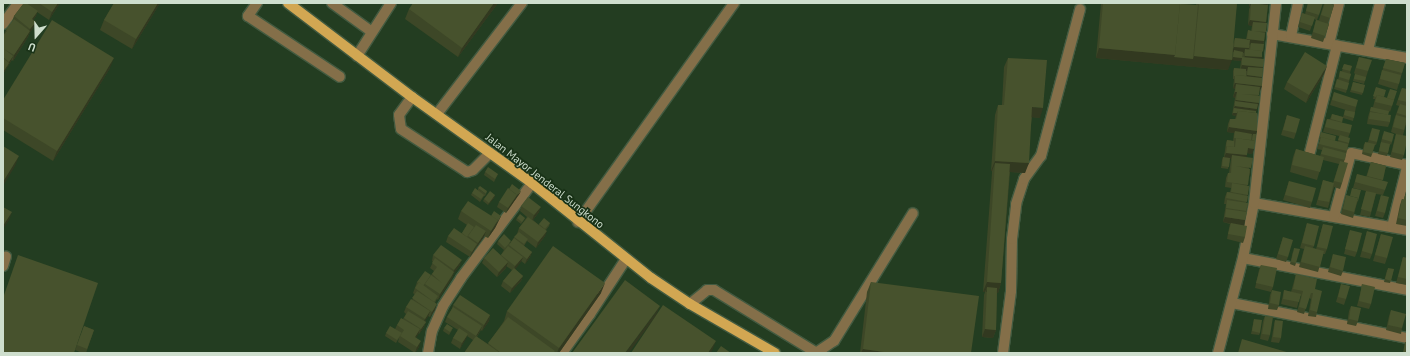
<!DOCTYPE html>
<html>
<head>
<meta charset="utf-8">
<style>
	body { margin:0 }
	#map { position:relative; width:1410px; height:356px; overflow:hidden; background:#233d21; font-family:"PT Sans",sans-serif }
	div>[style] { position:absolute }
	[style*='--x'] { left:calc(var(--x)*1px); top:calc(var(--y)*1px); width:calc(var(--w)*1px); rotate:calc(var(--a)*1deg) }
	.roads { filter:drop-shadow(1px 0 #425a40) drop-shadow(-1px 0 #425a40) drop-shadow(0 1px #425a40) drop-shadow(0 -1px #425a40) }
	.minor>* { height:10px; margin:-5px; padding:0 5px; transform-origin:5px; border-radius:5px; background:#846f49 }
	.major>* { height:10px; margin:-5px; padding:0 5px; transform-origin:5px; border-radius:5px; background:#d2a752 }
	.wall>* { inset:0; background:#3d4727 }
	.shaded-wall>* { inset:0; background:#323920 }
	.building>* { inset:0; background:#47522d }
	span { translate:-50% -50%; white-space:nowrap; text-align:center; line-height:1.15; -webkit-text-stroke:3.5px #193217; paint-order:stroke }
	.street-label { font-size:11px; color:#cedecd }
	.frame { position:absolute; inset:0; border:4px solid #cedecd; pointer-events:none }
	.north { position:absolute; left:16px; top:16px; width:40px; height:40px; -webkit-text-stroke:3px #193217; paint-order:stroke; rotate:200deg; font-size:11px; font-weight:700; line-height:16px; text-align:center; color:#cedecd }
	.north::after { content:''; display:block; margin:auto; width:14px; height:18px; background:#cedecd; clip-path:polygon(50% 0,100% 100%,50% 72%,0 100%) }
</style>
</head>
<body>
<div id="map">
	<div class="roads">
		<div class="minor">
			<i style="--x:257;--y:3;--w:16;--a:125"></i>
			<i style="--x:248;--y:16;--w:110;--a:33.5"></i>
			<i style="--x:332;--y:3;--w:49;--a:35.9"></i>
			<i style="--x:3;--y:24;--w:26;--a:-54"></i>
			<i style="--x:1272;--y:34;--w:137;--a:10.1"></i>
			<i style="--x:1291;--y:36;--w:34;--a:-78"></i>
			<i style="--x:1329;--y:44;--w:42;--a:-76.3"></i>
			<i style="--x:1368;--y:50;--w:49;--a:-75.7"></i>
			<i style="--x:357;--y:56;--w:63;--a:-57.3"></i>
			<i style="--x:412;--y:97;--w:22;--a:126"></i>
			<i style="--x:399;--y:115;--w:14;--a:82"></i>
			<i style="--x:401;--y:129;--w:79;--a:33.1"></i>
			<i style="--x:467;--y:172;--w:6;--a:-18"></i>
			<i style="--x:473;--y:170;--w:24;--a:-45"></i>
			<i style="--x:437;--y:114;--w:140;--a:-52.6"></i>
			<i style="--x:1309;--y:156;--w:114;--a:-75.8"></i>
			<i style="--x:1254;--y:203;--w:155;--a:10"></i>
			<i style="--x:1334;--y:216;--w:65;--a:-74.9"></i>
			<i style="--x:1351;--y:153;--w:57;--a:12.1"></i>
			<i style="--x:578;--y:222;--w:269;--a:-54.5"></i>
			<i style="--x:1392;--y:227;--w:62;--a:-76"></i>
			<i style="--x:1243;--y:258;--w:167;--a:11"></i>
			<i style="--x:3;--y:266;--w:10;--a:-73"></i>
			<i style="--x:1232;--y:303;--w:178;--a:11.3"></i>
			<i style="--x:690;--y:304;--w:22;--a:-39"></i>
			<i style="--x:707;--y:290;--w:7;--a:0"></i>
			<i style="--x:714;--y:290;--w:121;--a:31.5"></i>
			<i style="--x:428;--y:353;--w:22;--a:-80"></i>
			<i style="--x:432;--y:331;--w:27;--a:-66"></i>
			<i style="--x:443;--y:306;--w:33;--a:-57"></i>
			<i style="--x:461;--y:278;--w:119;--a:-53.2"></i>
			<i style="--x:562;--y:353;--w:48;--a:-54.3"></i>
			<i style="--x:590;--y:314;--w:66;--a:-56.8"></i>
			<i style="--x:816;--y:353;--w:22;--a:-34"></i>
			<i style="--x:834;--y:341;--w:150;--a:-58.3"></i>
			<i style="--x:1003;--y:353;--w:63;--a:-82.6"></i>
			<i style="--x:1011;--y:291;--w:52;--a:-88.9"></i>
			<i style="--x:1012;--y:239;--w:35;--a:-83"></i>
			<i style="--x:1016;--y:204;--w:26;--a:-72"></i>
			<i style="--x:1024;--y:179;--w:29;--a:-54"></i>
			<i style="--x:1041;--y:156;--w:152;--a:-75.1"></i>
			<i style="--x:1218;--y:353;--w:98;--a:-75.3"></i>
			<i style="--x:1243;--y:258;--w:56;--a:-78.7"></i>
			<i style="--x:1254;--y:203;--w:201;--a:-83.7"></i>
		</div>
		<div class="major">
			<i style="--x:288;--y:3;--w:156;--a:37.2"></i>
			<i style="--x:412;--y:97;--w:148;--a:35.6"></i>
			<i style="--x:532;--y:183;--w:152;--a:38.6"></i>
			<i style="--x:651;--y:278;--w:47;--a:33.7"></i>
			<i style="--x:690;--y:304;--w:98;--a:30"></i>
		</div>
	</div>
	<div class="wall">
		<i style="clip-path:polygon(24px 3px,60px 3px,49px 20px,37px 12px,36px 16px,33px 20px,36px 22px,34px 27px,30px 32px,28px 37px,13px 61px,12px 60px,8px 66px,3px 74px,3px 36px,6px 30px,12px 22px,14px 16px)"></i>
		<i style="clip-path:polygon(114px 3px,160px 3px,132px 49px,100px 30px,104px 20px)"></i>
		<i style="clip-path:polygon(498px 3px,458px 57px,405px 19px,409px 9px)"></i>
		<i style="clip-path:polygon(1101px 3px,1180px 3px,1180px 4px,1196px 5px,1196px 3px,1237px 3px,1228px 70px,1096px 58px)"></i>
		<i style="clip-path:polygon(1249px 3px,1268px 3px,1266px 23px,1265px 35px,1261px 59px,1263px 67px,1262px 77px,1259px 91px,1257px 108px,1256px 111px,1257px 131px,1252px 154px,1247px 153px,1246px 157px,1250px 172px,1247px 186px,1249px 186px,1246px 203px,1248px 203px,1245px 220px,1244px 226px,1245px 237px,1243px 243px,1227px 239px,1229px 228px,1230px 224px,1223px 222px,1226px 204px,1224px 204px,1225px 197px,1227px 192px,1230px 192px,1231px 188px,1225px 187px,1226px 178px,1228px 173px,1229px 173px,1231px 159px,1230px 159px,1228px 169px,1221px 168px,1222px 160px,1223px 157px,1224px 157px,1226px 143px,1227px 140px,1233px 141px,1234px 133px,1227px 132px,1228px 124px,1230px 119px,1235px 119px,1236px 116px,1232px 115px,1235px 98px,1233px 97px,1235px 89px,1233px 88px,1234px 79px,1233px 79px,1233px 71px,1234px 68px,1240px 69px,1241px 61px,1232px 60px,1233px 44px,1235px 38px,1246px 39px,1248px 30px,1251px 31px,1252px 26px,1248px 25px,1249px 9px,1250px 7px,1249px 7px)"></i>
		<i style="clip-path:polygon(1308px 3px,1319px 15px,1317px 20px,1319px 20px,1324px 3px,1323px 3px,1333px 3px,1333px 4px,1334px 5px,1328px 23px,1329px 24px,1323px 42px,1311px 38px,1316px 20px,1314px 19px,1310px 31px,1298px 27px,1302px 13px,1305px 14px)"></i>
		<i style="clip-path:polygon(1359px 57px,1368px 71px,1364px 84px,1353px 81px,1355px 74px,1354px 73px)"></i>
		<i style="clip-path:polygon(1008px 58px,1040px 118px,1032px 117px,1025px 173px,1010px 172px,1001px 283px,998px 293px,997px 293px,996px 330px,993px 338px,982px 337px,984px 295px,985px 292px,983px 292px,992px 173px,992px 171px,991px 171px,995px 115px,998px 105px,1002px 105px,1004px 67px)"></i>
		<i style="clip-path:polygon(1386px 59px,1405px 63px,1397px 90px,1378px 84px)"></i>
		<i style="clip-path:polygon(1344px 64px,1352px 66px,1350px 73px,1351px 74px,1346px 93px,1334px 89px,1337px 79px,1338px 80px,1340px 71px,1342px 71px)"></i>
		<i style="clip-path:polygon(110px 68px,53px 161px,3px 130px,3px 100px)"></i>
		<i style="clip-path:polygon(1324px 74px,1306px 103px,1284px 89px,1287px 82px)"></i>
		<i style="clip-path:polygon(1353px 82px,1365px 85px,1362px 95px,1350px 92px)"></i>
		<i style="clip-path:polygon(1407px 86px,1407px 121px,1403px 135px,1404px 155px,1402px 160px,1390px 157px,1396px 134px,1391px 132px,1394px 120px,1399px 106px,1396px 105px,1400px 93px,1402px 88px,1406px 89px)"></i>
		<i style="clip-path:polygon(1376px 87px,1384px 97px,1387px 98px,1389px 92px,1394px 100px,1390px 112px,1389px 111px,1388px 115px,1390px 122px,1388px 127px,1367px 124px,1368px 117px,1371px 107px,1373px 107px,1375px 99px,1373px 99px)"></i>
		<i style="clip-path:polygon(1334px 92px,1356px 107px,1355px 112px,1353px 121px,1343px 118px,1342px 123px,1350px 133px,1348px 138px,1349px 143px,1344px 162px,1342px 183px,1340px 189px,1334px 187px,1328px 208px,1316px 205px,1323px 180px,1333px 183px,1339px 164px,1323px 160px,1317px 180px,1290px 172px,1293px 157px,1296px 149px,1320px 156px,1322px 150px,1317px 149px,1320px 140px,1319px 139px,1321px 132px,1335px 141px,1338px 142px,1339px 136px,1323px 132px,1327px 119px,1330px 119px,1332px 114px,1343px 117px,1345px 110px,1352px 112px,1330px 105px)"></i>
		<i style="clip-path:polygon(1287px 115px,1296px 133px,1294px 139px,1281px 135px)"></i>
		<i style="clip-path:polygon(1371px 131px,1377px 142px,1376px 145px,1375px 145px,1371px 157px,1362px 154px,1364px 144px,1368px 142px)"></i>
		<i style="clip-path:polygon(1383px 134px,1392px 142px,1391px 145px,1390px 144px,1387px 156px,1378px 154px)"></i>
		<i style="clip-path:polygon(1371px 162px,1386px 166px,1382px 181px,1385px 190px,1383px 195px,1376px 194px,1370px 217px,1360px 215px,1366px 191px,1353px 188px,1357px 174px,1366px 177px)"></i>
		<i style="clip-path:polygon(485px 172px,498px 174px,494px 182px,484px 175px)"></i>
		<i style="clip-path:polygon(1289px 181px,1312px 202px,1310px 208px,1283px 200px)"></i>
		<i style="clip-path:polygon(1407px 187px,1407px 226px,1396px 224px,1400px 205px,1402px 199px,1404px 200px)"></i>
		<i style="clip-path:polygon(478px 188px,486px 194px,485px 196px,484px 196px,480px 202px,471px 195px,472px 193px,478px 190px)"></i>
		<i style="clip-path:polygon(520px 193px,506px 213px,497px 207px,499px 202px)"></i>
		<i style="clip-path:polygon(495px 195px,494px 198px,488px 205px,483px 201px,484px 199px)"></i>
		<i style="clip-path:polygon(1346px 195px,1358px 201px,1357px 203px,1353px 218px,1341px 214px)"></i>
		<i style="clip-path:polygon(1381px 195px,1385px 213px,1383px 218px,1375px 216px)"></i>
		<i style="clip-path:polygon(521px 206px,539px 212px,533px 220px,539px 225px,539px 224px,550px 223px,549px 226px,546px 230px,545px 236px,536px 248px,527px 241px,524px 246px,532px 252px,530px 257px,525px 264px,521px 261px,515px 269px,523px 276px,521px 281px,510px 293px,501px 286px,503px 281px,512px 270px,506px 266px,506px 268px,497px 277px,482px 263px,484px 258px,501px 255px,504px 250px,497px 244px,498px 241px,510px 243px,517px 234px,519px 228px,527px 217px,520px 211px)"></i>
		<i style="clip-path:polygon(461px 211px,491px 216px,501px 216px,495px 228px,488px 238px,484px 236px,470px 257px,446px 242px,448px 236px,462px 233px,467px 225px,458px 219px)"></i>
		<i style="clip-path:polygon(517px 218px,525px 218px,524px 220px,521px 224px,516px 220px)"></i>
		<i style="clip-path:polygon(1307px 223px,1314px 246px,1313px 248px,1316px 249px,1323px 224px,1327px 249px,1325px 254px,1323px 254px,1318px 272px,1299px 267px,1304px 249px,1300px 248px)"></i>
		<i style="clip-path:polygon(1350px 230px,1357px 252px,1355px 257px,1344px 254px)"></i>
		<i style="clip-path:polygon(1367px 231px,1372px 254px,1370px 259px,1360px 257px)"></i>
		<i style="clip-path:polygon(1381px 234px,1387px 258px,1385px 264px,1373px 261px)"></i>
		<i style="clip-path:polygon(1283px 237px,1288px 257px,1286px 262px,1276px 259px)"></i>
		<i style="clip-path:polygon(1293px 251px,1296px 263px,1295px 266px,1290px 264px)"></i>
		<i style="clip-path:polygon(1333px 254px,1343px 271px,1341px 276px,1328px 272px)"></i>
		<i style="clip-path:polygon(433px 255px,460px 265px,454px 273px,452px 278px,438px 300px,437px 299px,435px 303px,435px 310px,430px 317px,428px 316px,425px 321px,426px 322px,424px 327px,419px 334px,418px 333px,416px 338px,419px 347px,415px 353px,398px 342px,399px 338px,396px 343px,385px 336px,386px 333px,395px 329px,397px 325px,403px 319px,406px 314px,404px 312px,406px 307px,412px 300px,415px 295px,413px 293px,416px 285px,417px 282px,429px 278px,434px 271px,430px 268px,433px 262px,432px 261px)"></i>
		<i style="clip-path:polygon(1403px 257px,1407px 258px,1407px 285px,1396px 283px)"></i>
		<i style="clip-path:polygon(1261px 265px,1273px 287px,1271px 292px,1255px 288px,1259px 270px)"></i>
		<i style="clip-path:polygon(1394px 269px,1390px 283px,1384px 282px,1387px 270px)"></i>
		<i style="clip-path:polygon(1296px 274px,1315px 289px,1317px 312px,1316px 317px,1308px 316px,1311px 299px,1309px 298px,1304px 314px,1297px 312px,1301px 296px,1300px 296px,1297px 308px,1281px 304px,1284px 290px,1291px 292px)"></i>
		<i style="clip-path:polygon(871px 282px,971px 353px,860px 353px,867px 292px)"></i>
		<i style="clip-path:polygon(1341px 284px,1346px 299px,1344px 305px,1336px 302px)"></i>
		<i style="clip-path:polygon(1362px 284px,1371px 304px,1369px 309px,1357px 306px,1361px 290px)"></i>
		<i style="clip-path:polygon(1272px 290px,1279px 305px,1277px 310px,1268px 309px,1270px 295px)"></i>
		<i style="clip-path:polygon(601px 293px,559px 353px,464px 353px,473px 340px,467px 336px,460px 349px,451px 343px,453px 338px,458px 330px,445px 322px,447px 317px,452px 309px,453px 305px,490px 315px,489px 321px,482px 331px,481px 330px,477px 337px,488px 344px,504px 321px,507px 311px)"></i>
		<i style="clip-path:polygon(1351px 306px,1358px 321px,1356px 326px,1347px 324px,1349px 311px)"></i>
		<i style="clip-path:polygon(1391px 310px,1402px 328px,1401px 334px,1386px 330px,1389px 316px)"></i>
		<i style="clip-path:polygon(1265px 316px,1270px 335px,1268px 341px,1260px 339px,1263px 321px)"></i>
		<i style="clip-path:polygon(1254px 319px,1260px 333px,1259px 335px,1251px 334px)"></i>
		<i style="clip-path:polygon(1275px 320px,1281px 338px,1279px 343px,1271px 342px,1274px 325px)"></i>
		<i style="clip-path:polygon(84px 326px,94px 330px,86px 353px,82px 353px,75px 350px)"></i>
		<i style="clip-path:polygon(444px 328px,452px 330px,449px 335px,443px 331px)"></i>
	</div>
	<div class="shaded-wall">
		<i style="clip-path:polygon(58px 3px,60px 3px,49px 20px,52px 12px)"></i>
		<i style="clip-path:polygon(158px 3px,160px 3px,132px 49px,136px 39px)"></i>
		<i style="clip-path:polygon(494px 3px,498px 3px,458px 57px,462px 48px)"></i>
		<i style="clip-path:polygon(1250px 3px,1268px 3px,1266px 8px,1251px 3px,1250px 7px,1249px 7px)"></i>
		<i style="clip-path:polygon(38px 11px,36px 16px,30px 24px,32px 19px)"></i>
		<i style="clip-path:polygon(1250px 20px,1266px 22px,1264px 27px,1253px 22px,1252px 26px,1248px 25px)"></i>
		<i style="clip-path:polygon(36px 22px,34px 27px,30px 32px,28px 37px,13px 61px,14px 55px,28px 34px,30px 29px)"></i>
		<i style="clip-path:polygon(1247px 39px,1264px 41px,1262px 46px,1251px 43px,1250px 45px,1245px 44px)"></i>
		<i style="clip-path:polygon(1234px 47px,1249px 48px,1247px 54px,1245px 49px,1244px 53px,1233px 52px,1234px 50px,1233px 52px,1232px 52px)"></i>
		<i style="clip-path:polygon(1099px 48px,1175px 55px,1193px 59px,1194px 56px,1232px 60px,1228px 70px,1171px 65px,1096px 58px)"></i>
		<i style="clip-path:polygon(13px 56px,11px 61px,8px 66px,3px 74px,3px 72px,8px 65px,9px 62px)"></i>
		<i style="clip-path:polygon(1245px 56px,1262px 57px,1260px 63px,1243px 61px)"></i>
		<i style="clip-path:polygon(1233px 57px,1242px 58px,1241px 61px,1232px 60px)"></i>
		<i style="clip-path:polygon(114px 58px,110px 68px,53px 161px,57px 151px)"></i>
		<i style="clip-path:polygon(1242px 65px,1263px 67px,1261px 73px,1248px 67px,1247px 71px,1240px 71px)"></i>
		<i style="clip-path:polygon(1327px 66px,1324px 74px,1306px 103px,1309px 95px)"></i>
		<i style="clip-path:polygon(1247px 75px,1262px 77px,1260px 82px,1246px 80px)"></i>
		<i style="clip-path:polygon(1235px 83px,1262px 86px,1260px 91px,1236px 89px,1236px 84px,1235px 89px,1233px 88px)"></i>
		<i style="clip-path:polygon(1235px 92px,1237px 92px,1235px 98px,1233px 97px)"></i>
		<i style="clip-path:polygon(1236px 100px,1259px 103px,1258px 108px,1235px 101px)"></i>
		<i style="clip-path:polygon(1235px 106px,1257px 109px,1255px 114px,1234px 108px)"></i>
		<i style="clip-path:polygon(1032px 107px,1043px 108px,1040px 118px,1029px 117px)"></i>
		<i style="clip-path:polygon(1233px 113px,1237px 113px,1236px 116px,1232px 115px)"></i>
		<i style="clip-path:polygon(1229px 127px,1257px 131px,1255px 136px,1253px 134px,1252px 136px,1235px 133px,1235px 131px,1234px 133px,1227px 132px)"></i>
		<i style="clip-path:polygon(1248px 148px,1254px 149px,1252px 154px,1246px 153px)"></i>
		<i style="clip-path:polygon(1226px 153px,1247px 155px,1245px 161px,1232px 155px,1231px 159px,1224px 158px)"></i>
		<i style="clip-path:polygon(19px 156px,15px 166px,3px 186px,3px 182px)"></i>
		<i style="clip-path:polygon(995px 161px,1029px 163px,1025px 173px,995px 171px,995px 163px,992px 171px,991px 171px)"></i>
		<i style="clip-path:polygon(521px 191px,520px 193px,506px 213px,508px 208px,517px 195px)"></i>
		<i style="clip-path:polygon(495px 195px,494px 198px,488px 205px,489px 203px)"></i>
		<i style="clip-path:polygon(541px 207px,539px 212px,532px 221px,534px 215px)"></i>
		<i style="clip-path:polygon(12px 212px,9px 220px,3px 229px,3px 226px)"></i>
		<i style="clip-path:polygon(501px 216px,495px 228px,488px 238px,491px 231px,498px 220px)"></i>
		<i style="clip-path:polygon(1225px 217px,1245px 220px,1244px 226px,1223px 222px)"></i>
		<i style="clip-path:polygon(486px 231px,484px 237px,476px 248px,478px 243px)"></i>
		<i style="clip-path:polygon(547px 231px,545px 236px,536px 248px,538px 242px)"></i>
		<i style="clip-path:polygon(477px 244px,475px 249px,470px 257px,472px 252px)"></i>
		<i style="clip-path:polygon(532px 252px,530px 257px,525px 264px,527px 259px)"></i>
		<i style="clip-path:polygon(523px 257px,521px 262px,513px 272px,515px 266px)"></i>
		<i style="clip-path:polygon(462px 260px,460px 265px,454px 273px,452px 278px,438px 300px,440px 294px,452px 276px,454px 270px)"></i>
		<i style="clip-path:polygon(508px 262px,506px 268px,497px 277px,499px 272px)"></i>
		<i style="clip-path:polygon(523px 276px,521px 281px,510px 293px,512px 288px)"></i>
		<i style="clip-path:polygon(987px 282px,1001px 283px,998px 293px,986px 292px,987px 287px,985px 292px,983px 292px)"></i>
		<i style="clip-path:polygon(605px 283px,601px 293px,559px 353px,557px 353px,559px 348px)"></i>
		<i style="clip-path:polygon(437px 304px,435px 310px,430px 317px,432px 312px)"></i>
		<i style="clip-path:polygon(660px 306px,656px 316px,629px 353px,625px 353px)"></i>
		<i style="clip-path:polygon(430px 311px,428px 317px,423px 324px,425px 319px)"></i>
		<i style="clip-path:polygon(490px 315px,489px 321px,482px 331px,484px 325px)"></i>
		<i style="clip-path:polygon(426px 322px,424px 327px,419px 334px,421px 329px)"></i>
		<i style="clip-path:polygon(482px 326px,480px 331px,474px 341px,476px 336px)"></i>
		<i style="clip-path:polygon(420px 329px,418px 335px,413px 342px,415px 337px)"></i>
		<i style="clip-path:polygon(985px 329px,996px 330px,993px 338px,982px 337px)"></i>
		<i style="clip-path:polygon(468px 334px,466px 339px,460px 349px,462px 343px)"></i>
		<i style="clip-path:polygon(421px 341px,419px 347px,415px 353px,417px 347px)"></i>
		<i style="clip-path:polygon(716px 341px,711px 353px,708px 353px)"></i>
		<i style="clip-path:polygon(863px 349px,891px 353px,861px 353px)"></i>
	</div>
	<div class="building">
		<i style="clip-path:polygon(24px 3px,26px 3px,38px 11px,32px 19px,36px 22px,30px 29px,14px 16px)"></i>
		<i style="clip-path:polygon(39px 3px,58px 3px,52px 12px)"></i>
		<i style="clip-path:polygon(114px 3px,158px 3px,136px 39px,104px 20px)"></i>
		<i style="clip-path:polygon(413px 3px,494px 3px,462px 48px,409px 9px)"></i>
		<i style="clip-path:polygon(1103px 3px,1180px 3px,1175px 55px,1099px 48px)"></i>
		<i style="clip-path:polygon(1199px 3px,1237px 3px,1232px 60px,1194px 56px)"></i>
		<i style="clip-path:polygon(1251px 3px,1268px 5px,1266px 22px,1250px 20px)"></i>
		<i style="clip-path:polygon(1308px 3px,1323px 3px,1319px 15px,1306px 11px)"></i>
		<i style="clip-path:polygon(1325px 3px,1329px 3px,1334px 5px,1330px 18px,1321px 15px)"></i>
		<i style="clip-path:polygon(1180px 4px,1198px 5px,1193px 59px,1174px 57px,1175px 55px)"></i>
		<i style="clip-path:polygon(1302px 13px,1315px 17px,1312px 26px,1300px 22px)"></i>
		<i style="clip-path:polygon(14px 19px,30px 31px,14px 55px,4px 49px,13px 56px,9px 62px,3px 57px,3px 36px,7px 31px,6px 30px)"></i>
		<i style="clip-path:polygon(52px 20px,114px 58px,57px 151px,3px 118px,3px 100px)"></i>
		<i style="clip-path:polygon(1316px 20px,1329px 24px,1325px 36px,1313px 32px)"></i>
		<i style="clip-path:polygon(1253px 22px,1267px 23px,1266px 32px,1254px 31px,1265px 33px,1264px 41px,1247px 39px,1248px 30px,1252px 31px)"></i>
		<i style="clip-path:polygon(1235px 38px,1250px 40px,1249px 48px,1234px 47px)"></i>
		<i style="clip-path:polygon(1251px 43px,1264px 44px,1263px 52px,1262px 51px,1250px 50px)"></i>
		<i style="clip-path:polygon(1245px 49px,1262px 51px,1262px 57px,1245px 56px)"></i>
		<i style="clip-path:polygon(1234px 50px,1243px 52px,1242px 58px,1233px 57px)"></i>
		<i style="clip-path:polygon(1305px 52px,1327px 66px,1309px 95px,1287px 82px)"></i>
		<i style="clip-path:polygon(1242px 57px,1264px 59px,1263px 67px,1242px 65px)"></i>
		<i style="clip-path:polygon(1359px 57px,1372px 60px,1368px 71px,1356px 68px)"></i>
		<i style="clip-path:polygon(3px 58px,9px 63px,3px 72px)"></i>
		<i style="clip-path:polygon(1008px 58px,1047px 60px,1043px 108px,1032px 107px,1029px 163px,995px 161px,998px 105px,1004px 105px)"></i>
		<i style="clip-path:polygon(1386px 59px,1405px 63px,1402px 73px,1383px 68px)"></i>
		<i style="clip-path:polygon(1344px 64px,1352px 66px,1350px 71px,1342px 69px)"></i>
		<i style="clip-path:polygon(1248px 67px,1263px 68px,1262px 77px,1247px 75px)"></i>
		<i style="clip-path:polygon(1234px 68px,1246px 69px,1246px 76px,1235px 75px,1235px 76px,1234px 76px)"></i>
		<i style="clip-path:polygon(1382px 70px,1401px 75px,1399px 84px,1380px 79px)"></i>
		<i style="clip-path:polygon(1340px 71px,1351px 74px,1349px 80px,1339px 77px)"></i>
		<i style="clip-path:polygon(1355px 74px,1366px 77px,1365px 81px,1354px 79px)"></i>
		<i style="clip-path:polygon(1235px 75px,1262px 78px,1262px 86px,1235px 83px)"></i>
		<i style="clip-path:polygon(1337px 79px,1349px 83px,1347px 90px,1335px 87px)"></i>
		<i style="clip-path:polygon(1353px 82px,1365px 85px,1363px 93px,1351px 90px)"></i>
		<i style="clip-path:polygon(1236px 84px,1260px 87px,1259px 95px,1242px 94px,1260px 96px,1259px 103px,1236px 100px,1237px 92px,1235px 92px)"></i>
		<i style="clip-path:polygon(1376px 87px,1386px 90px,1384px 97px,1377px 95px,1376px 97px,1373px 96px)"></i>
		<i style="clip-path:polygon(1402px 88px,1407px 89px,1407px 102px,1398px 100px)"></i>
		<i style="clip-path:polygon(1390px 89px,1397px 91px,1394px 100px,1387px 98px)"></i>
		<i style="clip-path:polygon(1334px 92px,1358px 100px,1356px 107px,1332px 100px)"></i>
		<i style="clip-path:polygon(1377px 95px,1394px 100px,1392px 106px,1375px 102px)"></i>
		<i style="clip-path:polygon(1235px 101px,1258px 104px,1257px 109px,1235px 106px)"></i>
		<i style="clip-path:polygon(1400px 104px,1407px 106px,1407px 116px,1397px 113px)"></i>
		<i style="clip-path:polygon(1371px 107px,1389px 111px,1388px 115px,1370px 111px)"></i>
		<i style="clip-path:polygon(1234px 108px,1256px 111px,1256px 113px,1238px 111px,1237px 113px,1233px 113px)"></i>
		<i style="clip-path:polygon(1345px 110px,1355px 112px,1354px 118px,1344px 115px)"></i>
		<i style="clip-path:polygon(1238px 111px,1257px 113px,1257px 131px,1229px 127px,1230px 119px,1236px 119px)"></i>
		<i style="clip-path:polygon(1370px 112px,1391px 115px,1390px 122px,1369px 119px)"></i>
		<i style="clip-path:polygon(1332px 114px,1343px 117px,1342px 122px,1331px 119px)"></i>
		<i style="clip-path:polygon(1287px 115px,1300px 119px,1296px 133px,1283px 130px)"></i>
		<i style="clip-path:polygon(1396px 115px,1407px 118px,1404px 130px,1393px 127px)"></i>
		<i style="clip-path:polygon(1327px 119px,1352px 125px,1350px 133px,1325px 127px)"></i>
		<i style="clip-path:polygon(1372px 128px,1380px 130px,1377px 142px,1369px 140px)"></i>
		<i style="clip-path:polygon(1235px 131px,1241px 132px,1240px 134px,1241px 132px,1252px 134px,1251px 140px,1234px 138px)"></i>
		<i style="clip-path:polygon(1384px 131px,1394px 134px,1392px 142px,1382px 139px)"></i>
		<i style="clip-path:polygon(1321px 132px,1336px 136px,1335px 141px,1320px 137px)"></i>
		<i style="clip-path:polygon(1253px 134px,1256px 134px,1255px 143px,1255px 141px,1252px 140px)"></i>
		<i style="clip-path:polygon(1396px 134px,1407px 136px,1407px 141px,1404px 155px,1392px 152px)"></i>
		<i style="clip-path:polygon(1340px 135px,1350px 138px,1349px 143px,1338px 140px)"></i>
		<i style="clip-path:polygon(1321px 137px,1348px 144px,1347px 151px,1319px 144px)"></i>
		<i style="clip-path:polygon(1236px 138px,1255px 141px,1254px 149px,1248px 148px,1247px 155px,1226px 153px,1227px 146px,1235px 147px)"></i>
		<i style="clip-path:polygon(1227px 140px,1234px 141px,1234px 147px,1227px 146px,1226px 147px)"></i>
		<i style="clip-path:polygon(1365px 142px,1375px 144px,1372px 154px,1363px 152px)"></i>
		<i style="clip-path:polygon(1381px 142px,1390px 144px,1388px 153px,1379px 151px)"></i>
		<i style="clip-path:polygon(3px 146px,19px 156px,3px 182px)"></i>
		<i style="clip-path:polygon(1323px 147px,1346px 153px,1345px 160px,1321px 154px)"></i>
		<i style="clip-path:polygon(1296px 149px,1324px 157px,1320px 172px,1292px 165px)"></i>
		<i style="clip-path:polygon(1232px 155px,1253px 158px,1251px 168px,1236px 166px,1250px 169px,1248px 185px,1227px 182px,1228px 173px,1231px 173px)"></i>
		<i style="clip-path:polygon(1223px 157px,1230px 158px,1229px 167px,1222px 166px)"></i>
		<i style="clip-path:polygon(1340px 161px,1348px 163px,1342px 183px,1334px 181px)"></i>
		<i style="clip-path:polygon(1371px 162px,1386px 166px,1383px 180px,1367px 176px)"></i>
		<i style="clip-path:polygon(995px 163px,1010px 164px,1001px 283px,987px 282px)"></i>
		<i style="clip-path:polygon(488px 167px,498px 174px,495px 179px,485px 172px)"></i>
		<i style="clip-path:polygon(1357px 174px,1388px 182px,1385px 190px,1355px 182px)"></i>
		<i style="clip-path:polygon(1323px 180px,1334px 183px,1329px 202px,1318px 200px)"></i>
		<i style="clip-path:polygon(1289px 181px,1316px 188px,1312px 202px,1285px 195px)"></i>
		<i style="clip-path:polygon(1232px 183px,1249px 186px,1248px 195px,1231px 192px)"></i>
		<i style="clip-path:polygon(512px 184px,521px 191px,516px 196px,517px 195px,509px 189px)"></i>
		<i style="clip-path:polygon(480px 186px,487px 191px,486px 194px,478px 188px)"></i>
		<i style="clip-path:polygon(475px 188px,484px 195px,481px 199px,472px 193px)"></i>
		<i style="clip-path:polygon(508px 188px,517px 195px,508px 208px,499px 202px)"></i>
		<i style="clip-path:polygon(1352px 188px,1361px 190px,1358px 201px,1357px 201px,1358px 198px,1350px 196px)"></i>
		<i style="clip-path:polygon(490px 191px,495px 195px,489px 203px,484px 199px)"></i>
		<i style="clip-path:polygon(1366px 191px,1376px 193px,1371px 212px,1361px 209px)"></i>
		<i style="clip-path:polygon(1227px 192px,1248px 196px,1247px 202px,1226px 198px)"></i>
		<i style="clip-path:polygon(1346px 195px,1358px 198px,1354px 212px,1343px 209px)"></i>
		<i style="clip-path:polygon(1381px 195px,1389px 197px,1385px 213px,1377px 211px)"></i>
		<i style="clip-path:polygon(1405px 195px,1407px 195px,1407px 200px,1404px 200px)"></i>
		<i style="clip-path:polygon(528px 197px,541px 207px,534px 215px,521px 206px)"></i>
		<i style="clip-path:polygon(1402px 199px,1407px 200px,1407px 220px,1398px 218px)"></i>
		<i style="clip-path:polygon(1227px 200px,1248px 203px,1246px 211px,1226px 208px)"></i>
		<i style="clip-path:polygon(468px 201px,498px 220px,491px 231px,461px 211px)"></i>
		<i style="clip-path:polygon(3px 207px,12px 212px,3px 226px)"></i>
		<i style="clip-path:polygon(1226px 209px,1247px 212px,1245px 220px,1225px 217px)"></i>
		<i style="clip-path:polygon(494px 211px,501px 216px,497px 223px,498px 220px,491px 216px)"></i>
		<i style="clip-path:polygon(520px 214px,525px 218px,522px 222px,517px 218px)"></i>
		<i style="clip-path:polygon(528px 217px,547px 231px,538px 242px,519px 228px)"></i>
		<i style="clip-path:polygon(544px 218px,550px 223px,545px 229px,539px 224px)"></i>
		<i style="clip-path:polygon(468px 223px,474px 227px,467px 237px,462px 233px)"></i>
		<i style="clip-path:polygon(1231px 223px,1247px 226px,1245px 237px,1228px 234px)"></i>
		<i style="clip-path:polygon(1307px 223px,1319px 226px,1314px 246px,1302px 243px)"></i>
		<i style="clip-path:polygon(1323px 224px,1333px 226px,1327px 249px,1317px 247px)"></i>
		<i style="clip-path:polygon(476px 225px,486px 231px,478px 243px,468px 236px)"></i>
		<i style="clip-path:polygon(454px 228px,477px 244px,472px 252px,448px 236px)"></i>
		<i style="clip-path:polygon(1350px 230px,1362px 233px,1357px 252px,1345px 249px)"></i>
		<i style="clip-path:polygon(1367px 231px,1377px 234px,1372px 254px,1362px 251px)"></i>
		<i style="clip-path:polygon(519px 232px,528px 239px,524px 244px,514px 237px)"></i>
		<i style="clip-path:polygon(504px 234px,511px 241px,505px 248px,498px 241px)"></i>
		<i style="clip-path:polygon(1381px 234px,1393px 237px,1387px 258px,1375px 255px)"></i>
		<i style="clip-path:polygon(1283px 237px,1293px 240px,1288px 257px,1278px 254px)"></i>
		<i style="clip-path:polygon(514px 238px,532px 252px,527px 259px,509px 245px)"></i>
		<i style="clip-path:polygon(441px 245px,462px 260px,454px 270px,433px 255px)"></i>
		<i style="clip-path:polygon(508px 246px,523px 257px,515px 266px,501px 255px)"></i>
		<i style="clip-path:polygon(553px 246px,605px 283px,559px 348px,507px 311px)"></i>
		<i style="clip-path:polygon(1305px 246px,1324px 251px,1320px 267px,1301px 262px)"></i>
		<i style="clip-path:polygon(493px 248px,508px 262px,499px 272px,484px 258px)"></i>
		<i style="clip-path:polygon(1294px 248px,1300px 249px,1296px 263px,1291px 262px)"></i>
		<i style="clip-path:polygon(1333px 254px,1346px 257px,1343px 271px,1330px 267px)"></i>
		<i style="clip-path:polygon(18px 255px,98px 283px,74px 353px,3px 353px,3px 298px)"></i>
		<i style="clip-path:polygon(1403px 257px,1407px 258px,1407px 279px,1398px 277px)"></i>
		<i style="clip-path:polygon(435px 258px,454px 272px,440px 294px,425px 284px,431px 275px,442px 283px,432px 274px,437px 267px,432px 263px)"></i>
		<i style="clip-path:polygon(1261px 265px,1277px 268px,1273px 287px,1256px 283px)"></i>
		<i style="clip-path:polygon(514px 268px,523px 276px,512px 288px,503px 281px)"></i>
		<i style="clip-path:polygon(1388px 268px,1394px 269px,1391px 281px,1385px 279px)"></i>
		<i style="clip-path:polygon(425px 271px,431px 275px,423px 286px,419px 282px,418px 283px,417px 282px)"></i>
		<i style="clip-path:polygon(1296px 274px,1317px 279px,1315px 289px,1322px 291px,1317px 312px,1310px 310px,1313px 293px,1311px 293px,1306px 309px,1299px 307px,1303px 291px,1293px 289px)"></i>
		<i style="clip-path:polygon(625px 280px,660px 306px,625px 353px,572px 353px)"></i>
		<i style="clip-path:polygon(419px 282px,438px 296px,434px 302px,415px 288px)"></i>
		<i style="clip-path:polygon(871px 282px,979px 296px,971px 353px,891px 353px,863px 349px)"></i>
		<i style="clip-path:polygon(1341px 284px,1350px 286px,1346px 299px,1338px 297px)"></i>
		<i style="clip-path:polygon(1362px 284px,1375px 287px,1371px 304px,1359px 301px)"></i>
		<i style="clip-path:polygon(987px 287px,997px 288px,996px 330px,985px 329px)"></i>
		<i style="clip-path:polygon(1272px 290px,1281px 292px,1279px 305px,1270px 303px)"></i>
		<i style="clip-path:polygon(1284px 290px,1301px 294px,1299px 302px,1283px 299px)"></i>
		<i style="clip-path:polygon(417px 291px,437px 304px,432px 312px,412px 298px)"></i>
		<i style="clip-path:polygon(460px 295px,490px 315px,484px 325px,453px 305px)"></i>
		<i style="clip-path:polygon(411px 299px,430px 311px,425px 319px,406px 307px)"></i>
		<i style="clip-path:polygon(663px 305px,716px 341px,708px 353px,631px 353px)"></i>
		<i style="clip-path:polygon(1351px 306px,1361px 308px,1358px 321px,1349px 319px)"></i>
		<i style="clip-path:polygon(453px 307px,482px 326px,476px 336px,447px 317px)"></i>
		<i style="clip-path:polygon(1391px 310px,1406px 314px,1402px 328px,1388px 325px)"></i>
		<i style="clip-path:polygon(408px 311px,426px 322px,421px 329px,404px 318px)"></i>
		<i style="clip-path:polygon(1265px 316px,1273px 317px,1270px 335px,1262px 334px)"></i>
		<i style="clip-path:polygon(508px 317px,555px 351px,553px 353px,501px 353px,488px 343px)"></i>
		<i style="clip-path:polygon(401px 318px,420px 329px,415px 337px,421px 341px,417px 347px,400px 336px,404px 330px,397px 325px)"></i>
		<i style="clip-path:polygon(1254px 319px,1262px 320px,1260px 333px,1252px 331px)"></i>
		<i style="clip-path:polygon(1275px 320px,1283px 321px,1281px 338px,1273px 337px)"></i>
		<i style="clip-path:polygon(447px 324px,453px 328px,450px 332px,444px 328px)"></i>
		<i style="clip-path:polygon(84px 326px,94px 330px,87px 349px,77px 345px)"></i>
		<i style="clip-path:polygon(390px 326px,402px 333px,397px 340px,386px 333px)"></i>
		<i style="clip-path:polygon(459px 328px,468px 334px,462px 343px,453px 338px)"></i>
		<i style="clip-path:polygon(476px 336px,500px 353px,464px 353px)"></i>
		<i style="clip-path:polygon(1242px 339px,1290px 353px,1238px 353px)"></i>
		<i style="clip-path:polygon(1405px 342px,1407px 342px,1407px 353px,1403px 353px)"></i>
		<i style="clip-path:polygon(721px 346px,731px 353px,716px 353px)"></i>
	</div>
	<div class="street-label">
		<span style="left:545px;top:181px;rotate:38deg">Jalan Mayor Jenderal Sungkono</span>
	</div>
	<div class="frame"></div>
	<div class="north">U</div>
</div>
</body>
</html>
